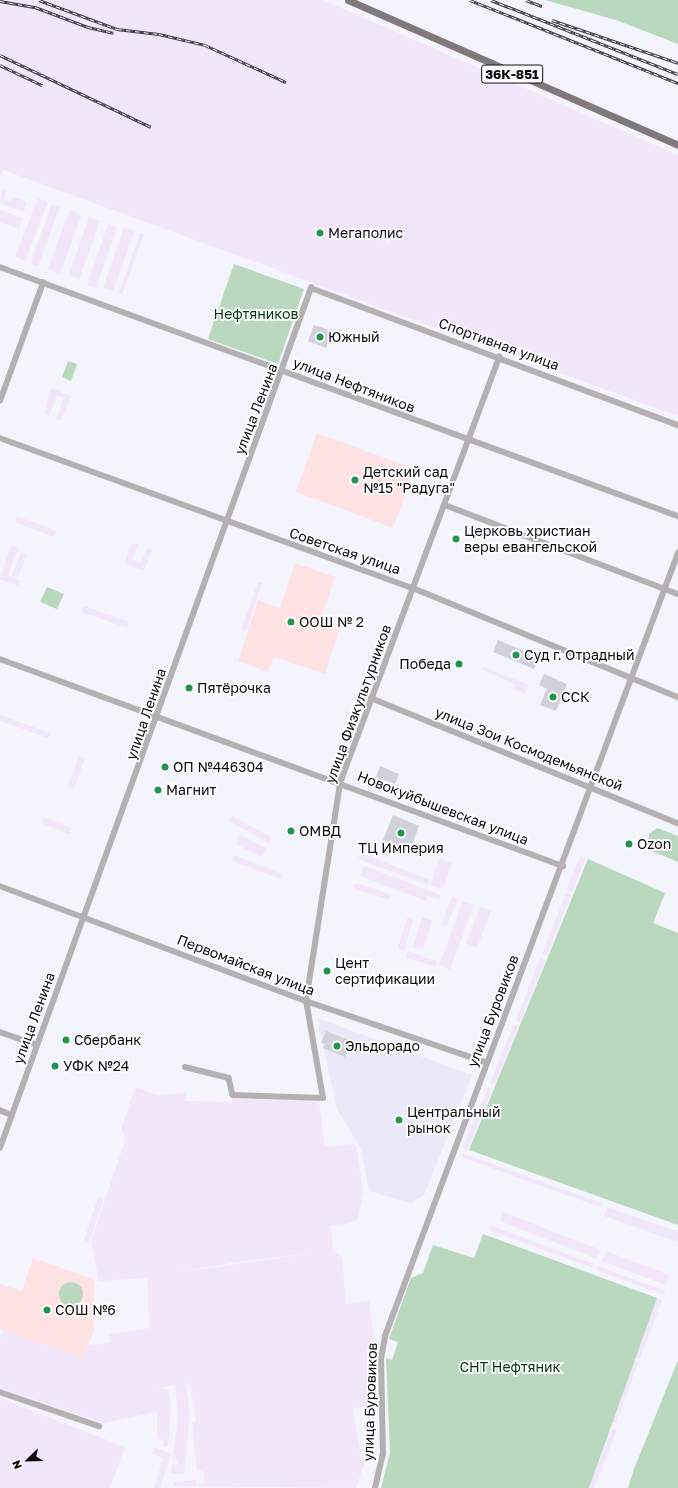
<!DOCTYPE html>
<html>
<head>
<meta charset="utf-8">
<style>
	body { margin:0 }
	#map { position:relative; width:678px; height:1488px; overflow:hidden; background:#f4f4fd; font-family:"Golos Text",sans-serif }
	div>[style] { position:absolute }
	[style*='--x'] { left:calc(var(--x)*1px); top:calc(var(--y)*1px); width:calc(var(--w)*1px); rotate:calc(var(--a)*1deg) }
	.built>* { inset:0; background:#e9e9f9 }
	.industrial>* { inset:0; background:#f2e6fa }
	.education>* { inset:0; background:#ffe3e4 }
	.green>* { inset:0; background:#bad8be }
	.round { border-radius:50% }
	.building>* { inset:0; background:#d1d1da }
	.minor>* { height:5.5px; margin:-2.75px; padding:0 2.75px; transform-origin:2.75px; border-radius:2.75px; background:#b5b1b3 }
	.major>* { height:7px; margin:-3.5px; padding:0 3.5px; transform-origin:3.5px; border-radius:3.5px; background:#80797c }
	.rail>* { height:3px; margin-top:-1.5px; transform-origin:0; background:repeating-linear-gradient(90deg,#fff 0 4.5px,#39393e 0 9px); box-sizing:border-box; border-block:1px solid #39393e }
	.dots>* { width:11px; height:11px; translate:-50% -50%; box-sizing:border-box; border:2px solid #fff; border-radius:50% }
	span { translate:-50% -50%; white-space:nowrap; text-align:center; line-height:1.15; -webkit-text-stroke:3.5px #fff; paint-order:stroke }
	.shield-label span { padding:1px 3px; background:#fff; border:1px solid; border-radius:3px; -webkit-text-stroke-width:0 }
	.shield-label { font-size:13px; color:#0b0b0e; font-weight:700 }
	.poi-label { font-size:14px; color:#0b0b0e }
	.left { translate:0 -50%; text-align:left }
	.right { translate:-100% -50%; text-align:right }
	.park-label { font-size:14px; color:#043814 }
	.street-label { font-size:14px; color:#0b0b0e }
	.north { position:absolute; left:8px; top:1440px; width:40px; height:40px; -webkit-text-stroke:3px #fff; paint-order:stroke; rotate:247deg; font-size:11px; font-weight:700; line-height:16px; text-align:center; color:#0b0b0e }
	.north::after { content:''; display:block; margin:auto; width:14px; height:18px; background:#0b0b0e; clip-path:polygon(50% 0,100% 100%,50% 72%,0 100%) }
</style>
</head>
<body>
<div id="map">
	<div class="built">
		<i style="clip-path:polygon(317px 1018px,472px 1075px,424px 1195px,411px 1203px,369px 1191px,361px 1149px,337px 1109px)"></i>
	</div>
	<div class="industrial">
		<i style="clip-path:polygon(0 0,323px 0,678px 155px,678px 416px,3px 170px,0 177px)"></i>
		<i style="clip-path:polygon(2px 188px,7px 190px,4px 199px,11px 202px,14px 197px,27px 202px,23px 212px,0 203px)"></i>
		<i style="clip-path:polygon(38px 198px,48px 202px,25px 261px,15px 257px)"></i>
		<i style="clip-path:polygon(52px 204px,60px 207px,38px 266px,30px 263px)"></i>
		<i style="clip-path:polygon(70px 209px,81px 216px,60px 274px,48px 269px)"></i>
		<i style="clip-path:polygon(0 210px,23px 218px,19px 229px,0 222px)"></i>
		<i style="clip-path:polygon(89px 217px,100px 221px,79px 279px,69px 275px)"></i>
		<i style="clip-path:polygon(108px 224px,117px 228px,96px 288px,87px 285px)"></i>
		<i style="clip-path:polygon(124px 227px,135px 230px,113px 291px,103px 288px)"></i>
		<i style="clip-path:polygon(140px 233px,144px 234px,122px 295px,119px 293px)"></i>
		<i style="clip-path:polygon(54px 389px,71px 396px,61px 421px,56px 419px,64px 398px,57px 396px,49px 416px,44px 414px,50px 390px)"></i>
		<i style="clip-path:polygon(17px 516px,57px 531px,54px 537px,15px 522px)"></i>
		<i style="clip-path:polygon(132px 543px,138px 545px,132px 559px,141px 563px,147px 548px,152px 550px,144px 571px,124px 563px)"></i>
		<i style="clip-path:polygon(11px 545px,18px 548px,8px 575px,20px 580px,18px 586px,0 579px)"></i>
		<i style="clip-path:polygon(21px 552px,27px 554px,18px 578px,12px 576px)"></i>
		<i style="clip-path:polygon(258px 582px,262px 583px,246px 632px,241px 630px)"></i>
		<i style="clip-path:polygon(84px 606px,129px 622px,127px 628px,82px 612px)"></i>
		<i style="clip-path:polygon(484px 667px,529px 685px,525px 694px,513px 689px,514px 685px,510px 682px,483px 670px)"></i>
		<i style="clip-path:polygon(0 715px,50px 733px,48px 738px,0 721px)"></i>
		<i style="clip-path:polygon(79px 756px,85px 758px,74px 789px,68px 786px)"></i>
		<i style="clip-path:polygon(232px 816px,271px 837px,269px 843px,229px 821px)"></i>
		<i style="clip-path:polygon(43px 817px,71px 828px,69px 834px,41px 823px)"></i>
		<i style="clip-path:polygon(241px 835px,266px 848px,261px 857px,236px 844px)"></i>
		<i style="clip-path:polygon(361px 853px,430px 880px,428px 885px,358px 859px)"></i>
		<i style="clip-path:polygon(234px 855px,282px 874px,280px 879px,232px 861px)"></i>
		<i style="clip-path:polygon(580px 856px,586px 858px,572px 892px,566px 890px)"></i>
		<i style="clip-path:polygon(440px 858px,452px 863px,443px 889px,430px 885px)"></i>
		<i style="clip-path:polygon(364px 866px,441px 895px,439px 900px,428px 896px,426px 901px,360px 876px)"></i>
		<i style="clip-path:polygon(355px 883px,391px 894px,389px 900px,354px 889px)"></i>
		<i style="clip-path:polygon(566px 893px,571px 895px,547px 956px,542px 954px)"></i>
		<i style="clip-path:polygon(452px 896px,458px 899px,446px 928px,441px 926px)"></i>
		<i style="clip-path:polygon(463px 901px,474px 905px,450px 970px,439px 965px)"></i>
		<i style="clip-path:polygon(480px 907px,491px 911px,477px 948px,466px 943px)"></i>
		<i style="clip-path:polygon(422px 917px,432px 921px,423px 950px,413px 947px)"></i>
		<i style="clip-path:polygon(407px 918px,413px 920px,404px 950px,398px 948px)"></i>
		<i style="clip-path:polygon(408px 951px,438px 962px,435px 967px,406px 957px)"></i>
		<i style="clip-path:polygon(540px 958px,545px 960px,520px 1023px,516px 1021px)"></i>
		<i style="clip-path:polygon(514px 1024px,518px 1026px,495px 1085px,490px 1083px)"></i>
		<i style="clip-path:polygon(evenodd,135px 1087px,157px 1095px,186px 1093px,186px 1101px,232px 1102px,232px 1098px,314px 1102px,319px 1104px,325px 1147px,354px 1144px,357px 1148px,363px 1192px,358px 1219px,346px 1224px,331px 1225px,333px 1250px,342px 1258px,346px 1304px,369px 1301px,374px 1336px,367px 1351px,373px 1405px,353px 1409px,362px 1462px,365px 1462px,356px 1488px,175px 1486px,174px 1482px,196px 1480px,197px 1485px,205px 1483px,203px 1471px,197px 1471px,192px 1423px,196px 1422px,190px 1383px,186px 1384px,190px 1414px,184px 1474px,171px 1473px,172px 1465px,178px 1464px,178px 1460px,173px 1459px,178px 1415px,175px 1385px,157px 1389px,168px 1389px,171px 1407px,168px 1447px,163px 1447px,164px 1440px,157px 1439px,157px 1412px,104px 1423px,0 1388px,0 1338px,3px 1330px,83px 1359px,88px 1345px,110px 1343px,109px 1334px,150px 1328px,147px 1278px,99px 1281px,91px 1241px,126px 1138px,121px 1130px,135px 1087px,318px 1252px,183px 1272px,182px 1272px,231px 1263px,318px 1252px)"></i>
		<i style="clip-path:polygon(488px 1087px,493px 1089px,467px 1150px,462px 1148px)"></i>
		<i style="clip-path:polygon(462px 1153px,602px 1203px,600px 1207px,461px 1157px)"></i>
		<i style="clip-path:polygon(98px 1197px,104px 1199px,89px 1242px,84px 1240px)"></i>
		<i style="clip-path:polygon(607px 1207px,678px 1232px,678px 1242px,604px 1216px)"></i>
		<i style="clip-path:polygon(503px 1212px,601px 1250px,597px 1259px,500px 1221px)"></i>
		<i style="clip-path:polygon(490px 1225px,594px 1264px,593px 1268px,488px 1230px)"></i>
		<i style="clip-path:polygon(606px 1251px,669px 1275px,666px 1285px,602px 1261px)"></i>
		<i style="clip-path:polygon(598px 1266px,666px 1291px,664px 1295px,597px 1270px)"></i>
		<i style="clip-path:polygon(657px 1298px,662px 1300px,640px 1359px,635px 1357px)"></i>
		<i style="clip-path:polygon(633px 1361px,638px 1363px,616px 1423px,611px 1422px)"></i>
		<i style="clip-path:polygon(0 1398px,125px 1447px,110px 1488px,0 1488px)"></i>
		<i style="clip-path:polygon(612px 1428px,617px 1430px,594px 1488px,589px 1488px)"></i>
		<i style="clip-path:polygon(154px 1447px,171px 1454px,160px 1488px,154px 1488px,163px 1458px,152px 1454px)"></i>
	</div>
	<div class="education">
		<i style="clip-path:polygon(317px 433px,415px 469px,393px 528px,296px 492px)"></i>
		<i style="clip-path:polygon(295px 563px,335px 577px,321px 618px,341px 625px,325px 674px,274px 657px,268px 672px,238px 661px,258px 600px,280px 608px)"></i>
		<i style="clip-path:polygon(33px 1258px,94px 1279px,94px 1331px,83px 1359px,0 1329px,0 1284px,22px 1291px)"></i>
	</div>
	<div class="green">
		<i style="clip-path:polygon(545px 0,678px 0,678px 44px,616px 20px)"></i>
		<i style="clip-path:polygon(234px 264px,304px 289px,278px 364px,208px 339px)"></i>
		<i style="clip-path:polygon(68px 361px,77px 364px,71px 381px,62px 377px)"></i>
		<i style="clip-path:polygon(47px 587px,64px 594px,57px 609px,40px 602px)"></i>
		<i style="clip-path:polygon(657px 828px,678px 836px,678px 862px,647px 849px,649px 834px)"></i>
		<i style="clip-path:polygon(588px 859px,665px 893px,653px 923px,678px 933px,678px 1225px,469px 1150px)"></i>
		<i style="clip-path:polygon(483px 1234px,657px 1298px,589px 1488px,381px 1488px,390px 1453px,386px 1358px,392px 1360px,398px 1342px,389px 1339px,411px 1278px,423px 1273px,433px 1245px,474px 1258px)"></i>
		<i class="round" style="left:59px;top:1282px;width:24px;height:24px"></i>
		<i style="clip-path:polygon(678px 1360px,678px 1488px,628px 1488px,634px 1469px)"></i>
	</div>
	<div class="building">
		<i style="clip-path:polygon(314px 325px,332px 331px,326px 348px,308px 341px)"></i>
		<i style="clip-path:polygon(498px 640px,539px 657px,534px 669px,493px 652px)"></i>
		<i style="clip-path:polygon(544px 674px,567px 684px,556px 711px,540px 705px,547px 689px,539px 685px)"></i>
		<i style="clip-path:polygon(380px 766px,399px 774px,395px 784px,376px 777px)"></i>
		<i style="clip-path:polygon(393px 815px,419px 826px,410px 850px,383px 840px)"></i>
		<i style="clip-path:polygon(326px 1031px,352px 1041px,345px 1057px,323px 1048px,325px 1044px,321px 1043px)"></i>
	</div>
	<div class="minor">
		<i style="--x:0;--y:267;--w:722;--a:20.17"></i>
		<i style="--x:0;--y:401;--w:126;--a:-70"></i>
		<i style="--x:0;--y:438;--w:439;--a:20"></i>
		<i style="--x:413;--y:588;--w:287;--a:22.4"></i>
		<i style="--x:445;--y:505;--w:249;--a:20.9"></i>
		<i style="--x:0;--y:659;--w:600;--a:20.19"></i>
		<i style="--x:371;--y:698;--w:331;--a:22.2"></i>
		<i style="--x:0;--y:886;--w:327;--a:20.6"></i>
		<i style="--x:306;--y:1001;--w:189;--a:18.8"></i>
		<i style="--x:0;--y:1032;--w:39;--a:19"></i>
		<i style="--x:185;--y:1067;--w:45;--a:14"></i>
		<i style="--x:229;--y:1078;--w:17;--a:77"></i>
		<i style="--x:233;--y:1095;--w:90;--a:1.9"></i>
		<i style="--x:323;--y:1098;--w:98;--a:-99.9"></i>
		<i style="--x:306;--y:1001;--w:221;--a:-81.1"></i>
		<i style="--x:340;--y:783;--w:455;--a:-69.5"></i>
		<i style="--x:0;--y:1110;--w:13;--a:23"></i>
		<i style="--x:0;--y:1148;--w:915;--a:-70.12"></i>
		<i style="--x:311;--y:288;--w:392;--a:20.5"></i>
		<i style="--x:0;--y:1392;--w:105;--a:19"></i>
		<i style="--x:375;--y:1488;--w:35;--a:-77"></i>
		<i style="--x:383;--y:1454;--w:95;--a:-91.2"></i>
		<i style="--x:381;--y:1359;--w:23;--a:-80"></i>
		<i style="--x:385;--y:1336;--w:836;--a:-69.48"></i>
	</div>
	<div class="major">
		<i style="--x:348;--y:0;--w:360;--a:23.7"></i>
	</div>
	<div class="rail">
		<i style="--x:39;--y:0;--w:83;--a:20.4"></i>
		<i style="--x:117;--y:29;--w:42;--a:6.8"></i>
		<i style="--x:159;--y:34;--w:47;--a:13.4"></i>
		<i style="--x:205;--y:45;--w:89;--a:24.6"></i>
		<i style="--x:470;--y:0;--w:224;--a:21.8"></i>
		<i style="--x:491;--y:0;--w:201;--a:21.6"></i>
		<i style="--x:526;--y:0;--w:17;--a:21"></i>
		<i style="--x:0;--y:1;--w:36;--a:10"></i>
		<i style="--x:35;--y:7;--w:57;--a:20.7"></i>
		<i style="--x:88;--y:27;--w:26;--a:13"></i>
		<i style="--x:552;--y:20;--w:133;--a:18.8"></i>
		<i style="--x:0;--y:55;--w:167;--a:25.5"></i>
		<i style="--x:0;--y:65;--w:47;--a:25.5"></i>
	</div>
	<div class="dots">
		<i style="left:320px;top:233px;background:#23944e"></i>
		<i style="left:320px;top:337px;background:#23944e"></i>
		<i style="left:355px;top:480px;background:#23944e"></i>
		<i style="left:456px;top:539px;background:#23944e"></i>
		<i style="left:291px;top:622px;background:#23944e"></i>
		<i style="left:516px;top:655px;background:#23944e"></i>
		<i style="left:459px;top:664px;background:#23944e"></i>
		<i style="left:189px;top:688px;background:#23944e"></i>
		<i style="left:553px;top:697px;background:#23944e"></i>
		<i style="left:165px;top:767px;background:#23944e"></i>
		<i style="left:158px;top:790px;background:#23944e"></i>
		<i style="left:291px;top:831px;background:#23944e"></i>
		<i style="left:401px;top:833px;background:#23944e"></i>
		<i style="left:629px;top:844px;background:#23944e"></i>
		<i style="left:327px;top:971px;background:#23944e"></i>
		<i style="left:66px;top:1040px;background:#23944e"></i>
		<i style="left:337px;top:1046px;background:#23944e"></i>
		<i style="left:55px;top:1066px;background:#23944e"></i>
		<i style="left:399px;top:1120px;background:#23944e"></i>
		<i style="left:47px;top:1310px;background:#23944e"></i>
	</div>
	<div class="shield-label">
		<span style="left:512px;top:74px">36К-851</span>
	</div>
	<div class="poi-label">
		<span class="left" style="left:328px;top:233px">Мегаполис</span>
		<span class="left" style="left:328px;top:337px">Южный</span>
		<span class="left" style="left:363px;top:480px">Детский сад<br>№15 "Радуга"</span>
		<span class="left" style="left:464px;top:539px">Церковь христиан<br>веры евангельской</span>
		<span class="left" style="left:299px;top:622px">ООШ № 2</span>
		<span class="left" style="left:524px;top:655px">Суд г. Отрадный</span>
		<span class="right" style="left:451px;top:664px">Победа</span>
		<span class="left" style="left:197px;top:688px">Пятёрочка</span>
		<span class="left" style="left:561px;top:697px">ССК</span>
		<span class="left" style="left:173px;top:767px">ОП №446304</span>
		<span class="left" style="left:166px;top:790px">Магнит</span>
		<span class="left" style="left:299px;top:831px">ОМВД</span>
		<span class="left" style="left:637px;top:844px">Ozon</span>
		<span style="left:401px;top:848px">ТЦ Империя</span>
		<span class="left" style="left:335px;top:971px">Цент<br>сертификации</span>
		<span class="left" style="left:74px;top:1040px">Сбербанк</span>
		<span class="left" style="left:345px;top:1046px">Эльдорадо</span>
		<span class="left" style="left:63px;top:1066px">УФК №24</span>
		<span class="left" style="left:407px;top:1120px">Центральный<br>рынок</span>
		<span class="left" style="left:55px;top:1310px">СОШ №6</span>
	</div>
	<div class="park-label">
		<span style="left:256px;top:314px">Нефтяников</span>
		<span style="left:510px;top:1367px">СНТ Нефтяник</span>
	</div>
	<div class="street-label">
		<span style="left:499px;top:344px;rotate:20deg">Спортивная улица</span>
		<span style="left:354px;top:385px;rotate:21deg">улица Нефтяников</span>
		<span style="left:256px;top:409px;rotate:-69deg">улица Ленина</span>
		<span style="left:345px;top:551px;rotate:19deg">Советская улица</span>
		<span style="left:358px;top:704px;rotate:-70deg">улица Физкультурников</span>
		<span style="left:146px;top:714px;rotate:-71deg">улица Ленина</span>
		<span style="left:529px;top:749px;rotate:22deg">улица Зои Космодемьянской</span>
		<span style="left:443px;top:808px;rotate:21deg">Новокуйбышевская улица</span>
		<span style="left:246px;top:965px;rotate:21deg">Первомайская улица</span>
		<span style="left:493px;top:1011px;rotate:-69deg">улица Буровиков</span>
		<span style="left:34px;top:1018px;rotate:-70deg">улица Ленина</span>
		<span style="left:370px;top:1402px;rotate:-88deg">улица Буровиков</span>
	</div>
	<div class="north">N</div>
</div>
</body>
</html>
